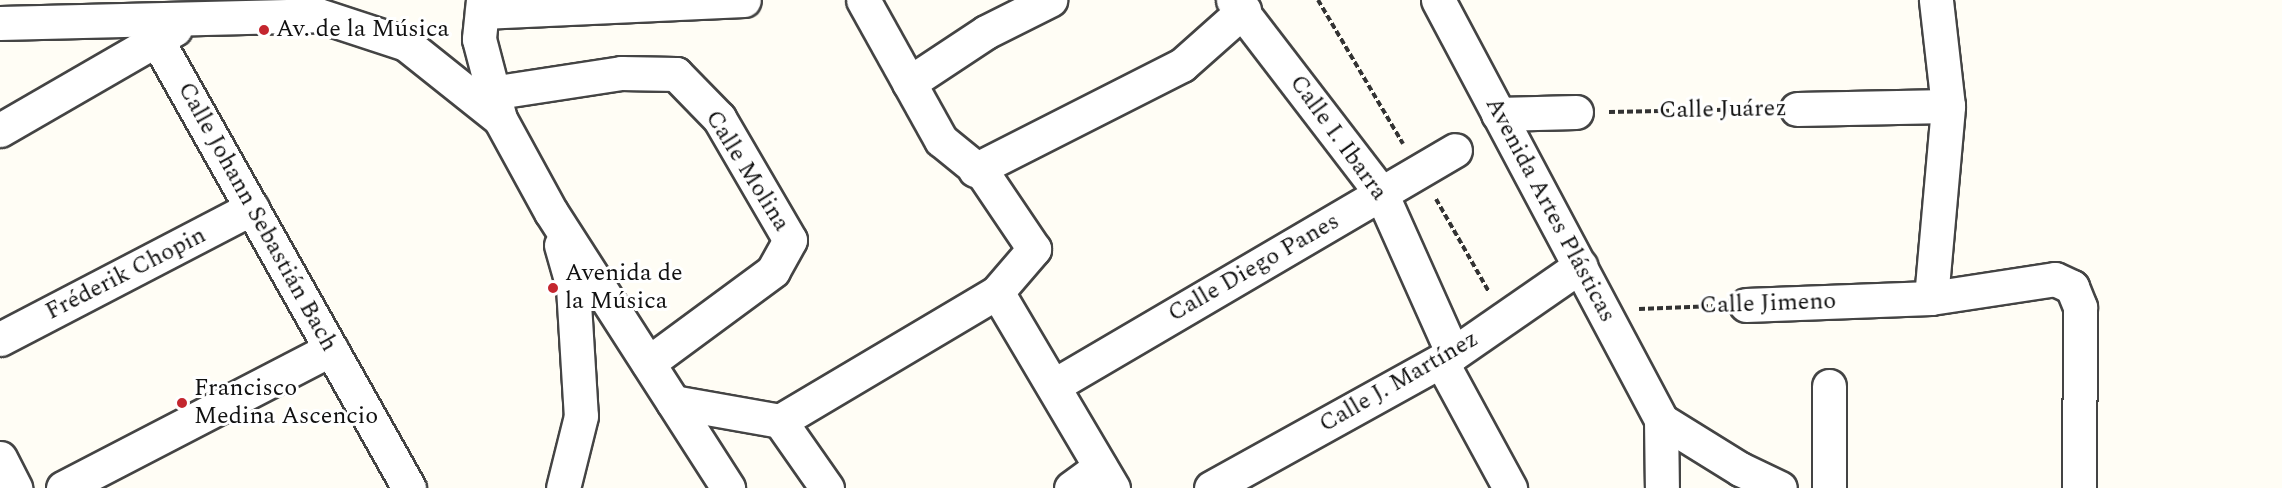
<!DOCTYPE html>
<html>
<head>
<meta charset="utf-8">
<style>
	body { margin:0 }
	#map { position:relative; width:2282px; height:488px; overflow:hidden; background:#fffdf5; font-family:Spectral,serif }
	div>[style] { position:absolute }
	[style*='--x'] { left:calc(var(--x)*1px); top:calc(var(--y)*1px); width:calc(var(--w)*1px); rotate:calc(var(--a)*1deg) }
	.path>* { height:4px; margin-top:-2px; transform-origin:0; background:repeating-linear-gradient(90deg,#333 0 6px,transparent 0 9px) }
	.roads { filter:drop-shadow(2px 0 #444) drop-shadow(-2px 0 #444) drop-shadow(0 2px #444) drop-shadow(0 -2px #444) }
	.minor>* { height:33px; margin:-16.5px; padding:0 16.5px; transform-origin:16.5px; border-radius:16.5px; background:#fff }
	.dots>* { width:16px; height:16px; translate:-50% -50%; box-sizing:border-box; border:3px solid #fff; border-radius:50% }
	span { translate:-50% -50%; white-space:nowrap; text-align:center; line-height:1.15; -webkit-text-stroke:6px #fff; paint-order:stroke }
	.poi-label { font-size:24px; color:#111 }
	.left { translate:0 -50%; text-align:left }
	.street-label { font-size:24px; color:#111 }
</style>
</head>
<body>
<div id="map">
	<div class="path">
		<i style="--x:1318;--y:0;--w:167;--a:59.4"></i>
		<i style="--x:1609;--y:112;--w:157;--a:-1.1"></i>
		<i style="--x:1436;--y:199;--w:107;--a:60.3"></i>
		<i style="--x:1639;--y:309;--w:76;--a:-2.3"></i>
	</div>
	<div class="roads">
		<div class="minor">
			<i style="--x:483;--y:0;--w:39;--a:96"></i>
			<i style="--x:479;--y:39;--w:83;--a:75.3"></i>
			<i style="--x:500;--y:119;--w:106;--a:61.3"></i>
			<i style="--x:551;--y:212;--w:328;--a:57.3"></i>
			<i style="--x:1233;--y:0;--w:243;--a:52.5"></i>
			<i style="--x:1381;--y:193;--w:176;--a:65.9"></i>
			<i style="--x:1438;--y:0;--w:476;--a:62"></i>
			<i style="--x:1661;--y:420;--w:68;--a:89.2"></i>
			<i style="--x:482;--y:12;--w:262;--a:-2.6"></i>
			<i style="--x:0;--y:23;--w:318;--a:-1.4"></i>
			<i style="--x:318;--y:15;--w:93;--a:18.2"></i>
			<i style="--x:406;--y:44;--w:120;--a:38.6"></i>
			<i style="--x:157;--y:40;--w:514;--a:60.64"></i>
			<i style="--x:909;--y:83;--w:92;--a:-33.5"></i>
			<i style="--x:986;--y:32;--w:72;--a:-26.6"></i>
			<i style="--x:491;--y:93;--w:132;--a:-8.7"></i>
			<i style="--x:621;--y:73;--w:55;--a:1"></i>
			<i style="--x:676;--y:74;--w:62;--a:45.7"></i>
			<i style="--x:719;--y:118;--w:141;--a:59.8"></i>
			<i style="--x:790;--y:240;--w:35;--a:119"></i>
			<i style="--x:773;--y:271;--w:155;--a:143.6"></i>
			<i style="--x:1797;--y:109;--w:151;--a:-1.1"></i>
			<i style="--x:1498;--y:114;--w:78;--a:-1.5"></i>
			<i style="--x:0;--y:130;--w:202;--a:-30"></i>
			<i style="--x:975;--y:170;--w:232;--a:-26.9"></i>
			<i style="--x:1182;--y:65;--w:83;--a:-41.6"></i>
			<i style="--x:561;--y:245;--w:44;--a:74.1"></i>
			<i style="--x:573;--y:287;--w:129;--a:86.5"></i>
			<i style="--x:581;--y:416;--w:74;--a:104"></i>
			<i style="--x:997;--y:292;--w:228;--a:59.4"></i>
			<i style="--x:1931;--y:298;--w:193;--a:-84.9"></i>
			<i style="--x:1948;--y:106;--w:107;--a:-96.5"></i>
			<i style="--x:1746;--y:305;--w:185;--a:-2.2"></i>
			<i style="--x:1931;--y:298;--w:125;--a:-8.7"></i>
			<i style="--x:2055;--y:279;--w:19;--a:25"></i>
			<i style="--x:2072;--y:287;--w:22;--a:68"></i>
			<i style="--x:2080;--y:307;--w:181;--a:90.3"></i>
			<i style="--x:0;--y:339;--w:284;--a:-27.5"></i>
			<i style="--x:1441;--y:361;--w:145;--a:61.5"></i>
			<i style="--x:1053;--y:386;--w:466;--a:-30.4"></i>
			<i style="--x:673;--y:402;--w:109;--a:10.1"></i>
			<i style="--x:780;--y:421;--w:82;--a:55"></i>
			<i style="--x:1661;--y:420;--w:93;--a:31.8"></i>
			<i style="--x:1740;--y:469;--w:44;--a:25.4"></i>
			<i style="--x:780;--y:421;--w:252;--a:-30.7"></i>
			<i style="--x:997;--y:292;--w:57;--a:-49.3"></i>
			<i style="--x:1034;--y:249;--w:89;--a:-124"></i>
			<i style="--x:984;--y:175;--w:55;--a:-140.9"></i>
			<i style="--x:941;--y:140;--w:160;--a:-119.1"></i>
			<i style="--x:0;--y:458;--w:34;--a:63"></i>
			<i style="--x:63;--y:488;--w:302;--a:-27.4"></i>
			<i style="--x:1071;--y:488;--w:36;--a:-36"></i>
			<i style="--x:1211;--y:488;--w:277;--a:-29"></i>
			<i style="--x:1453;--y:354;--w:155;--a:-34.7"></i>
			<i style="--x:1829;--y:488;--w:102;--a:-90"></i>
		</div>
	</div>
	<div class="dots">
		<i style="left:264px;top:30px;background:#c4262e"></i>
		<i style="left:553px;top:288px;background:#c4262e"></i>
		<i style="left:182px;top:403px;background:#c4262e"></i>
	</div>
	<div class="poi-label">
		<span class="left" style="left:276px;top:30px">Av. de la Música</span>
		<span class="left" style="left:565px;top:288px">Avenida de<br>la Música</span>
		<span class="left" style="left:194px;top:403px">Francisco<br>Medina Ascencio</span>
	</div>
	<div class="street-label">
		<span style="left:1723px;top:110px;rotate:-1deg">Calle Juárez</span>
		<span style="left:1338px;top:138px;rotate:54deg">Calle I. Ibarra</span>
		<span style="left:747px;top:171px;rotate:58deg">Calle Molina</span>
		<span style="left:1550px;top:210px;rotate:62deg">Avenida Artes Plásticas</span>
		<span style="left:257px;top:217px;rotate:61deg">Calle Johann Sebastián Bach</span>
		<span style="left:1254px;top:268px;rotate:-30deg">Calle Diego Panes</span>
		<span style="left:126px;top:274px;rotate:-27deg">Fréderik Chopin</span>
		<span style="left:1768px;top:304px;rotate:-2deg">Calle Jimeno</span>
		<span style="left:1399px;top:382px;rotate:-30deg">Calle J. Martínez</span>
	</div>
</div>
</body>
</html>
